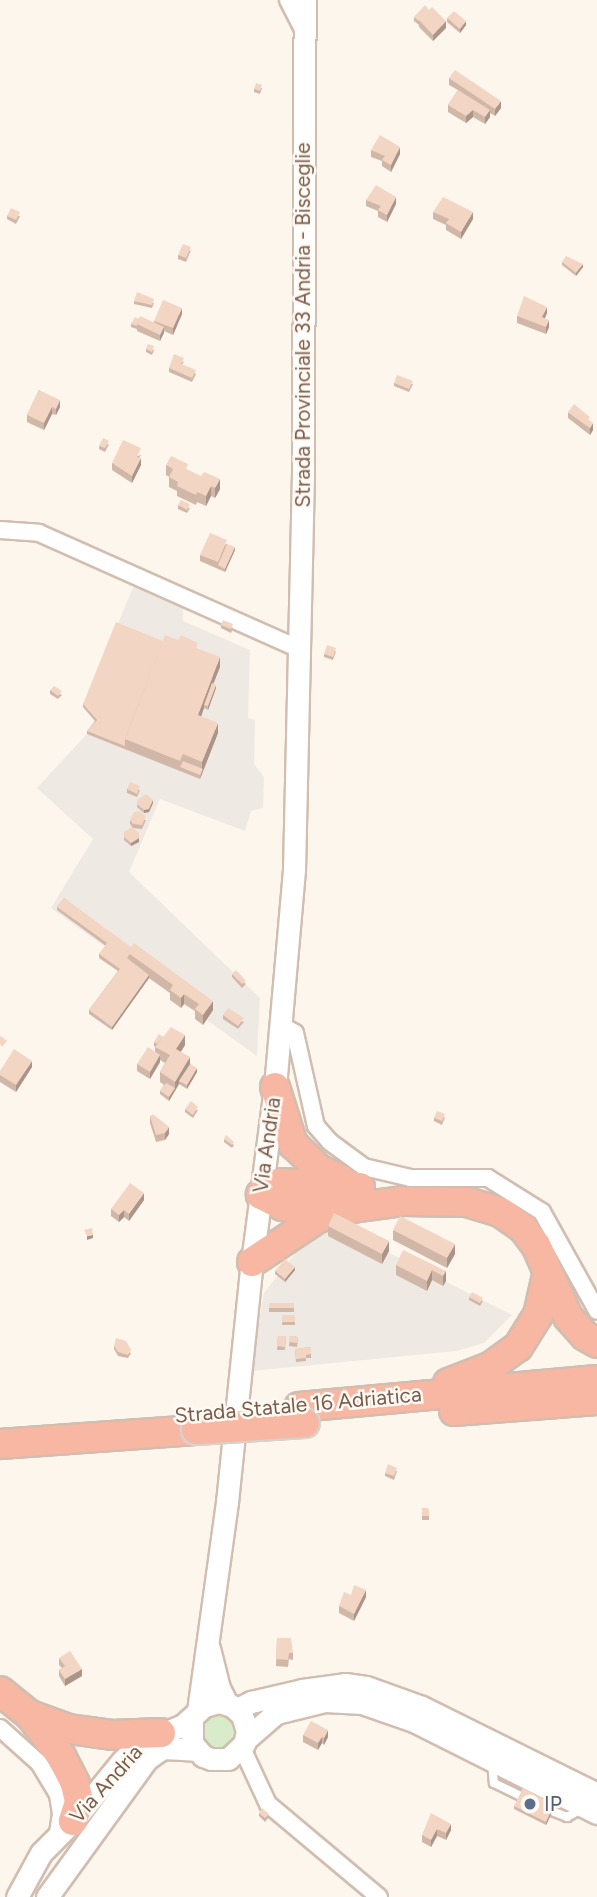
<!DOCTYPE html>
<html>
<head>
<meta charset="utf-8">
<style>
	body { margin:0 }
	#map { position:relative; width:597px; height:1897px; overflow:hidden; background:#fdf6ec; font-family:Figtree,sans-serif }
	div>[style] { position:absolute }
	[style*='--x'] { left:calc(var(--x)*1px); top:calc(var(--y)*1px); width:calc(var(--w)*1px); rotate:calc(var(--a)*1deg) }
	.industrial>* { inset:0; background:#efe9e4 }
	.green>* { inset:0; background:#d8ecc9 }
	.round { border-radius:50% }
	.roads { filter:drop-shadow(2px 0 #d1beb0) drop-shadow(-2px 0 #d1beb0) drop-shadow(0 2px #d1beb0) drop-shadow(0 -2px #d1beb0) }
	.lane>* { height:8px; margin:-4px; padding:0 4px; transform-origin:4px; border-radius:4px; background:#fff }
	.street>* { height:16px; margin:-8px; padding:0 8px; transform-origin:8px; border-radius:8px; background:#fff }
	.secondary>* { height:21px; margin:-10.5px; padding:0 10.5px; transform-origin:10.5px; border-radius:10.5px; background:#fff }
	.highway>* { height:28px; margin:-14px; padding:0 14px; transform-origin:14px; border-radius:14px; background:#f7b7a3 }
	.bridges { filter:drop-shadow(2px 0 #dad1cd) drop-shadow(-2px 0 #dad1cd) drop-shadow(0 2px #dad1cd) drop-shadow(0 -2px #dad1cd) }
	.highway-bridge>* { height:28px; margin:-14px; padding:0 14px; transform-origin:14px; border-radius:14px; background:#f7b7a3 }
	.wall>* { inset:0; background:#d1b7a8 }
	.shaded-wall>* { inset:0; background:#aa9588 }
	.building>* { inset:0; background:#f3d5c3 }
	.dots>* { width:19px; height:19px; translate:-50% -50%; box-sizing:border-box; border:4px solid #fffaf3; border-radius:50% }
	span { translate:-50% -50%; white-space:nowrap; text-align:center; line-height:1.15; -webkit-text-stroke:5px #fffaf3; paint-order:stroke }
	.street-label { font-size:21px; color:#7a5c4d }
	.service-label { font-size:21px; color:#4e5e75 }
	.left { translate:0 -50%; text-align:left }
</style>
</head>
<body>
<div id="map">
	<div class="industrial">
		<i style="clip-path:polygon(134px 585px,183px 607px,183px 621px,250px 650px,248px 718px,255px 720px,254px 764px,264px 777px,263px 808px,251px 811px,245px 831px,160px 799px,129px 872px,260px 998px,257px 1056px,51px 908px,93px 839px,37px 788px,97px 723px,83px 707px)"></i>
		<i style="clip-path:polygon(334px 1223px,403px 1260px,512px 1315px,484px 1343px,456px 1351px,251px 1371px,264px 1293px,304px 1242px)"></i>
	</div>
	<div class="green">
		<i class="round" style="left:202px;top:1715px;width:34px;height:34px"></i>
	</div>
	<div class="roads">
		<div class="lane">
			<i style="--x:492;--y:1762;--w:21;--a:85"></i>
			<i style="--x:494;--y:1783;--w:37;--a:26"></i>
			<i style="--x:544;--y:1808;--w:25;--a:21"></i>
			<i style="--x:567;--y:1817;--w:18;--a:-29"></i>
		</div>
		<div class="street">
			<i style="--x:288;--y:0;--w:34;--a:63"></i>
			<i style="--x:0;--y:530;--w:39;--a:4"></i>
			<i style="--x:39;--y:533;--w:286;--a:24"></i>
			<i style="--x:281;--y:1025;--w:16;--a:30"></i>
			<i style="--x:295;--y:1033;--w:95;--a:77.3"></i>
			<i style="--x:316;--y:1126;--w:21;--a:49"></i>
			<i style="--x:330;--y:1142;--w:42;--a:36.3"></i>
			<i style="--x:364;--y:1167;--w:48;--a:13.2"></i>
			<i style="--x:411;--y:1178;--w:77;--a:0"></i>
			<i style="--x:488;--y:1178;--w:64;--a:32.2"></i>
			<i style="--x:542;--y:1212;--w:113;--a:60.9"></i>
			<i style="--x:0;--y:1728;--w:52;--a:41.9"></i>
			<i style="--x:39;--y:1763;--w:37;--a:59"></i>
			<i style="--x:58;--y:1795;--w:19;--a:81"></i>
			<i style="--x:61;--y:1814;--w:18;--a:99"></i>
			<i style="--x:242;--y:1748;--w:62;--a:65.1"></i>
			<i style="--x:268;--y:1804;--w:145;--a:40"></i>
		</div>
		<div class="secondary">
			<i style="--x:209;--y:1648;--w:41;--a:76"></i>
			<i style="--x:219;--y:1688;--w:18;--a:63"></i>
			<i style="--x:237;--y:1709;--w:16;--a:-27"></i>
			<i style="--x:251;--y:1702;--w:52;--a:-13.2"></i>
			<i style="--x:302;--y:1690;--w:43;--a:-7.9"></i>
			<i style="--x:345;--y:1684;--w:21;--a:8"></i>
			<i style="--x:366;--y:1687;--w:59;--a:19.7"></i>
			<i style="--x:422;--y:1707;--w:195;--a:26.4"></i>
			<i style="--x:198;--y:1711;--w:211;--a:-82.1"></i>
			<i style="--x:227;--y:1502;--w:241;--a:-84.1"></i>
			<i style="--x:252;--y:1262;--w:177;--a:-82.5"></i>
			<i style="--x:275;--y:1087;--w:218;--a:-85"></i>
			<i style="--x:294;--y:870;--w:397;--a:-88.7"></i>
			<i style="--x:303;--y:473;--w:473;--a:-89.8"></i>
			<i style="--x:246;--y:1739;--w:40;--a:-41"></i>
			<i style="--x:276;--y:1713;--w:50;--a:-13.8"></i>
			<i style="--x:325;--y:1701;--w:37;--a:3"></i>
			<i style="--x:362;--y:1703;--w:55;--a:19.1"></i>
			<i style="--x:414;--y:1721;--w:205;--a:26.7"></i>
			<i style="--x:17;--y:1897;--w:50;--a:-61.4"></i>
			<i style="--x:41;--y:1853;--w:45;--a:-45"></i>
			<i style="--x:73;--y:1821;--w:77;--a:-50.8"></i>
			<i style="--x:122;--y:1761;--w:25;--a:-45"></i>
			<i style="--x:140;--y:1743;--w:47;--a:-22.7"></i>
			<i style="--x:183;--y:1725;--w:28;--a:-42"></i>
			<i style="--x:204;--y:1706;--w:16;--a:-15"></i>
			<i style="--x:219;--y:1702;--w:14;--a:17"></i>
			<i style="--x:232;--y:1706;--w:13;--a:42"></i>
			<i style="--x:242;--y:1715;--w:17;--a:73"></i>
			<i style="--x:247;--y:1731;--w:13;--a:103"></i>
			<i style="--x:244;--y:1744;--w:22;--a:137"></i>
			<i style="--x:228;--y:1759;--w:17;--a:180"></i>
			<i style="--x:211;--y:1759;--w:9;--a:-159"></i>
			<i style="--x:203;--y:1756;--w:17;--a:-130"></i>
			<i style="--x:192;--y:1743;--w:24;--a:-90"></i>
			<i style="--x:47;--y:1897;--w:170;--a:-54.1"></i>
			<i style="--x:147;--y:1759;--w:19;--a:-35"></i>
			<i style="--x:163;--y:1748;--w:33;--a:3"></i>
		</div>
		<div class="highway">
			<i style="--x:275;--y:1087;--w:60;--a:72.5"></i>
			<i style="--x:293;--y:1144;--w:37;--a:44"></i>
			<i style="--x:320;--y:1170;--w:26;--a:25"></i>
			<i style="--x:333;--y:1210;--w:20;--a:174"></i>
			<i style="--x:313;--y:1212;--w:31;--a:-169"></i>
			<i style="--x:283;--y:1206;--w:25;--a:-153"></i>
			<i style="--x:261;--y:1195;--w:21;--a:-35"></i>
			<i style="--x:278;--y:1183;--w:82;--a:2.8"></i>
			<i style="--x:252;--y:1262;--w:79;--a:-33.7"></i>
			<i style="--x:318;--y:1218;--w:41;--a:-15.4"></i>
			<i style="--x:358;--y:1207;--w:45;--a:-7.6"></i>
			<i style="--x:403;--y:1201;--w:64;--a:0.9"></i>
			<i style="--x:467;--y:1202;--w:34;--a:17"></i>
			<i style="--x:500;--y:1212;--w:28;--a:35"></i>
			<i style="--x:523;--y:1228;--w:21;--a:53"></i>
			<i style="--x:536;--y:1245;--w:79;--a:66"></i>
			<i style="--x:568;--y:1317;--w:25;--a:48"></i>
			<i style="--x:585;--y:1336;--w:14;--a:30"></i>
			<i style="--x:448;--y:1383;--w:45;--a:-20.9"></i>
			<i style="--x:490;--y:1367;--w:34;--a:-36"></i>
			<i style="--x:518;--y:1347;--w:38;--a:-58"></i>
			<i style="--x:538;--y:1315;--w:41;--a:-77.3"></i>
			<i style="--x:299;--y:1407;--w:299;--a:-5.2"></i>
			<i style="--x:454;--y:1411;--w:143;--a:-4.4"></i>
			<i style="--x:0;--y:1444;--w:196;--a:-4.1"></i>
			<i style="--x:0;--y:1691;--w:38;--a:39"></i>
			<i style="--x:30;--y:1715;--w:51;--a:52.9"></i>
			<i style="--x:61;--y:1756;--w:31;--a:63"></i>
			<i style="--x:75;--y:1784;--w:18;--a:77"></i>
			<i style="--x:79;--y:1802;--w:20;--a:108"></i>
			<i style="--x:30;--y:1715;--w:41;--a:19.7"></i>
			<i style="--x:69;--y:1729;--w:43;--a:7.9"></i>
			<i style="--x:112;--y:1735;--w:49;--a:-2.3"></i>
		</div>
	</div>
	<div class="bridges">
		<div class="highway-bridge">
			<i style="--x:196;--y:1430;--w:109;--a:-3.7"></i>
		</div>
	</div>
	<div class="wall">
		<i style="clip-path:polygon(414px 17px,446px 28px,433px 41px,419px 27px,419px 25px,414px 21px)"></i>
		<i style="clip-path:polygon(447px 18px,466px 25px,460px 33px,447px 22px)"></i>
		<i style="clip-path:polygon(449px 78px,501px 108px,495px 116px,490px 113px,490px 117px,485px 124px,473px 117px,466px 123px,448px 112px,448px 105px,458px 90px,449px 85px)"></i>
		<i style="clip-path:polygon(262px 88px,260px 94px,254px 92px,254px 89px)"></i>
		<i style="clip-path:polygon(371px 150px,400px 154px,391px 172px,382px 166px,382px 161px,371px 157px)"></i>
		<i style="clip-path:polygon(366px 200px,396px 204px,387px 222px,378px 217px,378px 211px,366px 206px)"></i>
		<i style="clip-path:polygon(433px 212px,473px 219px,461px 239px,446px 230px,446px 225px,433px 219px)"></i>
		<i style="clip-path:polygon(7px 216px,20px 216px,16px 224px,7px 219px)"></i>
		<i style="clip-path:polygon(191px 250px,186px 262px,178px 259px,178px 255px)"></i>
		<i style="clip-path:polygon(562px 262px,583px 267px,576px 276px,562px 265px)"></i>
		<i style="clip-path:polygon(134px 301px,154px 303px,152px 308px,134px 304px)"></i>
		<i style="clip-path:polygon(547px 313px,545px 318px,549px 327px,546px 334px,517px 323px,517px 316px)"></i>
		<i style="clip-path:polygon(182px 314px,173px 335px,164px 331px,160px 341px,137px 331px,137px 329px,131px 327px,131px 324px,139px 319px,154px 323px,154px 321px)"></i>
		<i style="clip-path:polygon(146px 349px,154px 350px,152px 355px,146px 352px)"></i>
		<i style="clip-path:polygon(184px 361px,182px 365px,196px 374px,192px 382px,169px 372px,169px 368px)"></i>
		<i style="clip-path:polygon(394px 383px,413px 384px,409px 392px,394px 386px)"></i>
		<i style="clip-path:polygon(39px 390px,60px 407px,56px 415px,52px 414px,44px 430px,27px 422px,27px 415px)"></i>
		<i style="clip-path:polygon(568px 412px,593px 430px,590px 435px,568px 418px)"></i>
		<i style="clip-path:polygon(109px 444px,105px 452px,99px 449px,99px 446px)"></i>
		<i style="clip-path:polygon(141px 455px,139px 458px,141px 465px,132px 483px,112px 470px,112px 463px)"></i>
		<i style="clip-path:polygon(166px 465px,188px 470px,220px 489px,215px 498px,211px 496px,206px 506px,197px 502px,196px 505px,177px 496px,177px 491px,169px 487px,169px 477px,166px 475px)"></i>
		<i style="clip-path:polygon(178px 505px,190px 508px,187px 513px,178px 509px)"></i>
		<i style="clip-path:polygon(227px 544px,235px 550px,225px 572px,200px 561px,200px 555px)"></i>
		<i style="clip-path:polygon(221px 625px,233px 628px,231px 633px,221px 628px)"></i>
		<i style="clip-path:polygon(163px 641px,198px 649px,220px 667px,213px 684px,216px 688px,208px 710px,204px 708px,201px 716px,218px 733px,200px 779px,87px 734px,87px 731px,95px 721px,83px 707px,83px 704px)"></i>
		<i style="clip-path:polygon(336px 651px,333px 660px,324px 657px,324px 654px)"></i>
		<i style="clip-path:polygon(50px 690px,62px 695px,58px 699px,50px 694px)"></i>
		<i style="clip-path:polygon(127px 789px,140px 790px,137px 797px,127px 793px)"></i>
		<i style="clip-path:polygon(138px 799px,153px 803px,149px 812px,144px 813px,137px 807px)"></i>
		<i style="clip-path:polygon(130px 820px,146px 820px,142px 829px,133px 828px,130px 824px)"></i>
		<i style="clip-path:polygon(124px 832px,139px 833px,139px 842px,131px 846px,124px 840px)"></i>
		<i style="clip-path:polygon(64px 898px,213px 1010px,203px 1025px,195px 1019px,195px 1011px,184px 1004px,181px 1008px,170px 1000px,170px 993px,149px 978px,112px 1030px,89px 1014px,89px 1010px,118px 971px,99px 958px,99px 954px,106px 946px,57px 910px,57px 907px)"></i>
		<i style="clip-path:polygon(232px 974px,246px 984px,242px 988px,232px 977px)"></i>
		<i style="clip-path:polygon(223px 1015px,244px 1022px,238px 1029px,223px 1019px)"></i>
		<i style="clip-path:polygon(163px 1037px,185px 1045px,181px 1052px,197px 1072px,187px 1089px,179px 1084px,169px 1101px,160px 1094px,160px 1091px,164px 1085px,160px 1082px,160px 1072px,165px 1063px,160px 1060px,160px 1062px,150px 1079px,137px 1071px,137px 1064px,155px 1052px,155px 1047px,154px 1046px,154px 1042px)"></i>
		<i style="clip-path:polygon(32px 1067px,16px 1092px,0 1082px,0 1071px)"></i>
		<i style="clip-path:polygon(185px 1109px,198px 1110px,193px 1118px,185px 1112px)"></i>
		<i style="clip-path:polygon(150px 1116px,169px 1134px,165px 1140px,156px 1142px,150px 1123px)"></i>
		<i style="clip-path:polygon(445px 1117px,442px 1125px,434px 1121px,434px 1118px)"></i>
		<i style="clip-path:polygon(224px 1139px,234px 1145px,232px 1148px,224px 1142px)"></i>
		<i style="clip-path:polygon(144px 1200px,129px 1221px,124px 1217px,119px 1222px,111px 1216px,111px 1209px)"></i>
		<i style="clip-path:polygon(328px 1226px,389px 1251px,382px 1264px,328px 1236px)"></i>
		<i style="clip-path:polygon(393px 1230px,455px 1254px,447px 1268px,393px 1240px)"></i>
		<i style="clip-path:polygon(396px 1265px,446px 1271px,446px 1281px,443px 1286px,432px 1280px,427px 1291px,396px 1275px)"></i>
		<i style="clip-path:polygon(295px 1270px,285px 1282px,275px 1274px,275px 1271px)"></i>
		<i style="clip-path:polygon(469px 1297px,483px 1301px,480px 1306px,469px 1300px)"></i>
		<i style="clip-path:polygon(269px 1303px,294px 1303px,294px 1312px,269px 1312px)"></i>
		<i style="clip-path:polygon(283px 1315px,295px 1315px,295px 1325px,282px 1325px)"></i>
		<i style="clip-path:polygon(278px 1336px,286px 1336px,285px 1350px,277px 1350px)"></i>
		<i style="clip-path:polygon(290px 1336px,298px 1337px,297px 1347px,289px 1346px)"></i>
		<i style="clip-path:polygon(114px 1346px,131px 1353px,128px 1358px,118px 1356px,114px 1349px)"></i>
		<i style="clip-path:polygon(311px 1347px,311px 1358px,306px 1358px,306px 1361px,296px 1362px,295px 1349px)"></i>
		<i style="clip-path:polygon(397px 1471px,394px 1480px,385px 1476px,385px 1473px)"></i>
		<i style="clip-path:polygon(422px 1508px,429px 1509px,429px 1520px,422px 1520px)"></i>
		<i style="clip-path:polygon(351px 1595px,366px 1597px,354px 1621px,339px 1613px,339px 1606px)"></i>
		<i style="clip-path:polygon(277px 1638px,293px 1653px,293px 1660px,289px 1659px,288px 1667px,276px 1666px)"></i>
		<i style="clip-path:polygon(59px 1658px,82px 1676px,65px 1686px,59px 1676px,59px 1670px,62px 1668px,59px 1665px)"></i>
		<i style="clip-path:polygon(303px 1735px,328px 1737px,324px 1745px,322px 1743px,318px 1750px,303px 1742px)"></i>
		<i style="clip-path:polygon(514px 1806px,554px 1808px,546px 1825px,514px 1809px)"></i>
		<i style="clip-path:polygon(259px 1813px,269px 1817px,265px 1822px,259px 1816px)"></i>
		<i style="clip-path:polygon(451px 1824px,451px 1830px,446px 1840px,437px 1836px,431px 1847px,422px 1842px,422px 1835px)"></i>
	</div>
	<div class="shaded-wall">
		<i style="clip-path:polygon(446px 21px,446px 28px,433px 41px,433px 35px)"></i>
		<i style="clip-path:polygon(466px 21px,466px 25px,460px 33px,460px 29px)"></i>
		<i style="clip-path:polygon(501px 101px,501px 108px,495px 116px,495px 109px)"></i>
		<i style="clip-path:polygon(473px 110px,473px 117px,466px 123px,466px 116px)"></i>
		<i style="clip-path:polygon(490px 110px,490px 117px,485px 124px,485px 117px)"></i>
		<i style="clip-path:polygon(400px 147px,400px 154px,391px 172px,391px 165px)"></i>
		<i style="clip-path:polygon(396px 197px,396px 204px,387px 222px,387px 215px)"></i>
		<i style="clip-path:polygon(473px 212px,473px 219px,461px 239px,461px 232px)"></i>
		<i style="clip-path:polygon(583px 264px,583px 267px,576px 276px,576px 273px)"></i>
		<i style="clip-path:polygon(547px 307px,547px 313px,542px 324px,542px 317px)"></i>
		<i style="clip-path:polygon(182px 308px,182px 314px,173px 335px,173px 328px)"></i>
		<i style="clip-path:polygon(549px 320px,549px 327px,546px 334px,546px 327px)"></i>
		<i style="clip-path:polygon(164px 327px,164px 333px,160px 341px,160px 335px)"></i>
		<i style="clip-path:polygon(60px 400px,60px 407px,56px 415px,56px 409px)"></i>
		<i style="clip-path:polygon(52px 407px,52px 414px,44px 430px,44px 423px)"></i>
		<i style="clip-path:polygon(593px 423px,593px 430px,590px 435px,590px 428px)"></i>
		<i style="clip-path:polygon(141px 458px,141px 465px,132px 483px,132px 476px)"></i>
		<i style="clip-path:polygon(220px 479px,220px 489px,215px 498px,215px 488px)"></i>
		<i style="clip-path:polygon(211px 486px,211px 496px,206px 506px,206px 496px)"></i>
		<i style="clip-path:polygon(235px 547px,235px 550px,225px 572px,225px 569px)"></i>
		<i style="clip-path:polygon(220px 657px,220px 667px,205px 705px,204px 705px,204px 708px,198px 725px,198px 715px)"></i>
		<i style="clip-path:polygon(216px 685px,216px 688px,208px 710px,208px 706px)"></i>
		<i style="clip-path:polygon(218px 723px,218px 733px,200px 779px,202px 769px,202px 762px)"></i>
		<i style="clip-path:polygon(153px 800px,153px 803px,149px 812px,144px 813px,144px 810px)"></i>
		<i style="clip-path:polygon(139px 838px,139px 842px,131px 846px,131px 843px)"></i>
		<i style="clip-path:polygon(149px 975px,149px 978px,112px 1030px,112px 1027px)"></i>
		<i style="clip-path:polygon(184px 994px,184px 1004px,181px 1008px,181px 998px)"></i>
		<i style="clip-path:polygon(213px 1001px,213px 1010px,203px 1025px,203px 1015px)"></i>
		<i style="clip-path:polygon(185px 1035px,185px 1045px,176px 1059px,176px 1049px)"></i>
		<i style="clip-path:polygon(160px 1055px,160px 1062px,150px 1079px,150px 1072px)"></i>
		<i style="clip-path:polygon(190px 1057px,190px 1067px,179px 1081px,179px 1084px,169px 1101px,169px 1097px,175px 1088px,175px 1082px)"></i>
		<i style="clip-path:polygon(32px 1061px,32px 1067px,16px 1092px,16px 1085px)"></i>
		<i style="clip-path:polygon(197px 1068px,197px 1072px,187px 1089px,187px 1085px)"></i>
		<i style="clip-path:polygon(169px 1127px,169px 1134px,165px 1140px,165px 1133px)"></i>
		<i style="clip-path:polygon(144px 1193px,144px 1200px,129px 1221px,129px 1214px)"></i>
		<i style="clip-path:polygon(124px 1210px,124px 1217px,119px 1222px,119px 1215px)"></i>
		<i style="clip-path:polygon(93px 1235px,93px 1238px,87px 1240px,87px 1236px)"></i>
		<i style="clip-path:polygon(389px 1241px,389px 1251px,382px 1264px,382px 1254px)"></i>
		<i style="clip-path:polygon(455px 1244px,455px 1254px,447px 1268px,447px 1258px)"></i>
		<i style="clip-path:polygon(295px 1267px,295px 1270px,285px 1282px,285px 1279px)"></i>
		<i style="clip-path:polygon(432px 1270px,432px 1280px,427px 1291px,427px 1281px)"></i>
		<i style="clip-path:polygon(446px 1271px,446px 1281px,443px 1286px,443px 1276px)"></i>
		<i style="clip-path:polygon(366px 1590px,366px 1597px,354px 1621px,354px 1614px)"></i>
		<i style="clip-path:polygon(82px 1669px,82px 1676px,65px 1686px,65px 1679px)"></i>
		<i style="clip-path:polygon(328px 1730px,328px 1737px,324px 1745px,324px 1738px)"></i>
		<i style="clip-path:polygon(322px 1737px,322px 1743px,318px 1750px,318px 1743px)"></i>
		<i style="clip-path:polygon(554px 1805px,554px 1808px,546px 1825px,546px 1822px)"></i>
		<i style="clip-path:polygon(451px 1824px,451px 1830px,446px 1840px,446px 1833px)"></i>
		<i style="clip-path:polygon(437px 1829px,437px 1836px,431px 1847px,431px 1840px)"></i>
	</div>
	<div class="building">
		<i style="clip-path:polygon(425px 5px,429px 10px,419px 21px,414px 17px)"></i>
		<i style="clip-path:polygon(432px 7px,446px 21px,433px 35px,419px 20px)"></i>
		<i style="clip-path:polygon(454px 11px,466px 21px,460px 29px,447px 18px)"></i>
		<i style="clip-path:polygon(455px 70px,501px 101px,495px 109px,449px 78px)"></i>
		<i style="clip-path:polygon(256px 83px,262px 85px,260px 91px,254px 89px)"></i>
		<i style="clip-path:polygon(458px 90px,490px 110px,485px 117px,473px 110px,466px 116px,448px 105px)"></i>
		<i style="clip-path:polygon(380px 135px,400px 147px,391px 165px,382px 160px,385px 156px,371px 150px)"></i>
		<i style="clip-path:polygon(376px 185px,396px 197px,387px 215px,378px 210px,381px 206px,366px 200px)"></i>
		<i style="clip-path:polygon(443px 197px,473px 212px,461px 232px,446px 223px,449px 219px,433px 212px)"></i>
		<i style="clip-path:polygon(11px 208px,20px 212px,16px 220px,7px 216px)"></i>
		<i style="clip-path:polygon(183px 244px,191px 247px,186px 258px,178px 255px)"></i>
		<i style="clip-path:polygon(566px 256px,583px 264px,576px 273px,562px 262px)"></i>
		<i style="clip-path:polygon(137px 292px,154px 299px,152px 305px,134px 301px)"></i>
		<i style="clip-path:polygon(524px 296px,547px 307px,542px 317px,549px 320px,546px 327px,517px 316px)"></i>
		<i style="clip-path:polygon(163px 300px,182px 308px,173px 328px,154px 321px)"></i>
		<i style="clip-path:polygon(140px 316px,164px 327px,160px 335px,137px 324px)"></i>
		<i style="clip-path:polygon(135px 317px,139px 319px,137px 326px,131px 324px)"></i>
		<i style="clip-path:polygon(148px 344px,154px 346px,152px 352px,146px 349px)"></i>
		<i style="clip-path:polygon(174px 354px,184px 358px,181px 364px,196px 370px,192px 378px,169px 368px)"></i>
		<i style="clip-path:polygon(397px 375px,413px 381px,409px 389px,394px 383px)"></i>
		<i style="clip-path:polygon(39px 390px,60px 400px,56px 409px,52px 407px,44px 423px,27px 415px)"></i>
		<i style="clip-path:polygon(574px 404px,590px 417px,588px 419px,593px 423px,590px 428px,568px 412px)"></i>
		<i style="clip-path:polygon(103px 438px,109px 441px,105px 448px,99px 446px)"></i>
		<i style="clip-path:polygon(123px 440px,141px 448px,137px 457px,141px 458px,132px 476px,112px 463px)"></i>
		<i style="clip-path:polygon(171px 456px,188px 464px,186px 469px,201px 476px,204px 472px,220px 479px,215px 488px,211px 486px,206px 496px,197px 492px,196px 495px,177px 486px,178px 482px,169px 477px,173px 469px,166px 465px)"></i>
		<i style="clip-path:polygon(181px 500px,190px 504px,187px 510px,178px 505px)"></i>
		<i style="clip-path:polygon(210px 533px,227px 540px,218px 562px,200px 555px)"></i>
		<i style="clip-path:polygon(227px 544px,235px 547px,225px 569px,218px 565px)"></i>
		<i style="clip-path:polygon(223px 620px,233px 624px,231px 629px,221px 625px)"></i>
		<i style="clip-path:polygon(116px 622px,163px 641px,125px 739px,125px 746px,87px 731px,97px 720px,83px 704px)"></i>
		<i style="clip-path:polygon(165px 635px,178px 640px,181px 635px,198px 643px,196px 648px,220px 657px,198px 715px,218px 723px,202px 762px,183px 754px,180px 761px,125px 739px)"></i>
		<i style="clip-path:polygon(327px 645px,336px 648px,333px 657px,324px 654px)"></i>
		<i style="clip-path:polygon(212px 683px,216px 685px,208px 706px,204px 705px)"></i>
		<i style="clip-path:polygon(54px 686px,62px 691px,58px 696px,50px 690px)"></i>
		<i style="clip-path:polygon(183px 761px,203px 769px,200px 775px,180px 767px)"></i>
		<i style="clip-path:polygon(130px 782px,140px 786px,137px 794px,127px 789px)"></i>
		<i style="clip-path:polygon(146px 794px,153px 800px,149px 809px,144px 810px,137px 804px,138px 799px)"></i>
		<i style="clip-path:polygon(139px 811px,146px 816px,142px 825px,133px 824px,130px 820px,134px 812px)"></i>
		<i style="clip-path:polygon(132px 827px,139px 833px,139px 838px,131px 843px,124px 837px,124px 832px)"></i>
		<i style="clip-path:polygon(64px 898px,131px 947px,127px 952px,130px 954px,127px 958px,149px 975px,112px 1027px,89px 1010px,120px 969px,99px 954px,107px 943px,57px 907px)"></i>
		<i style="clip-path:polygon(134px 943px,213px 1001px,203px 1015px,195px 1009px,199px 1004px,184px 994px,181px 998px,170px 990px,173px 985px,127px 952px)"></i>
		<i style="clip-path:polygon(236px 970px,246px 981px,242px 984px,232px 974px)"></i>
		<i style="clip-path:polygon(228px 1008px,244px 1018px,238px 1026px,223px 1015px)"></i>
		<i style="clip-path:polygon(171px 1027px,185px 1035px,176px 1049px,190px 1057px,175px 1082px,160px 1072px,170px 1055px,155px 1047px)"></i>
		<i style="clip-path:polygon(159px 1034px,163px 1037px,157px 1044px,154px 1042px)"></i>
		<i style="clip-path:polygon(1px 1036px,7px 1041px,2px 1047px,0 1044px,0 1037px)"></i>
		<i style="clip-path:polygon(148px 1047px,160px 1055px,150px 1072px,137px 1064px)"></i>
		<i style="clip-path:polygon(14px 1049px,32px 1061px,16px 1085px,0 1075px,0 1071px)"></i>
		<i style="clip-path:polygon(190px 1064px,197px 1068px,187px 1085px,179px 1081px)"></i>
		<i style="clip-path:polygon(166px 1083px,175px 1088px,169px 1097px,160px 1091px)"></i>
		<i style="clip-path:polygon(191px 1101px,198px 1107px,193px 1115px,185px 1109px)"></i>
		<i style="clip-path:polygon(437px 1111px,445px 1114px,442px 1121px,434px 1118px)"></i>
		<i style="clip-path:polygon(153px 1114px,169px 1127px,165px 1133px,156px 1135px,150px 1116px)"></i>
		<i style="clip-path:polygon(226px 1135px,234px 1142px,232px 1145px,224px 1139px)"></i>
		<i style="clip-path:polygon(130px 1183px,144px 1193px,129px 1214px,124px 1210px,119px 1215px,111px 1209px)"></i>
		<i style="clip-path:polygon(334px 1213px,389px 1241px,382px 1254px,328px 1226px)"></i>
		<i style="clip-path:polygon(400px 1216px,455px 1244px,447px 1258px,393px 1230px)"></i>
		<i style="clip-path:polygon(92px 1228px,93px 1235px,87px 1236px,84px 1230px)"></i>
		<i style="clip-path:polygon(403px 1250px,446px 1271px,443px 1276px,432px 1270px,427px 1281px,396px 1265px)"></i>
		<i style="clip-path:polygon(285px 1259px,295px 1267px,285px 1279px,275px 1271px)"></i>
		<i style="clip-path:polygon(472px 1292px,483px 1298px,480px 1303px,469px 1297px)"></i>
		<i style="clip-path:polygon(269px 1303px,294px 1303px,294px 1308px,269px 1308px)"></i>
		<i style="clip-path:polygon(283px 1315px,295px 1315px,295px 1322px,282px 1322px)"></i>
		<i style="clip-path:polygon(278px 1336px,286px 1336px,285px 1347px,277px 1346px)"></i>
		<i style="clip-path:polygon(290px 1336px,298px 1337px,297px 1343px,289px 1342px)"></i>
		<i style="clip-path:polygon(116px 1338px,126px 1341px,131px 1350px,128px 1355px,118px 1352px,114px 1346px)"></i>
		<i style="clip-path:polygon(311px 1347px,311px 1354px,306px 1355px,306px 1358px,296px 1359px,295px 1349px)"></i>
		<i style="clip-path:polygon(388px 1464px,397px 1468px,394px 1476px,385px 1473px)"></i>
		<i style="clip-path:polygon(422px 1508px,429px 1509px,429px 1516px,422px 1516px)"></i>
		<i style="clip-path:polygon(354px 1585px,366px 1590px,354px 1614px,339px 1606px,344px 1592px,351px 1595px)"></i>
		<i style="clip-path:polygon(277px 1638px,291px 1638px,293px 1653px,289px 1653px,288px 1660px,276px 1659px)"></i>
		<i style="clip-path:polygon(70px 1651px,82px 1669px,65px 1679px,59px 1670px,65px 1666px,59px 1658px)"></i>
		<i style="clip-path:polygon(311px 1721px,328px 1730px,324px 1738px,322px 1737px,318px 1743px,303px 1735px)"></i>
		<i style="clip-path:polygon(523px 1788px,554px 1805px,546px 1822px,514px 1806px)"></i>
		<i style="clip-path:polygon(262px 1808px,269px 1814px,265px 1818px,259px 1813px)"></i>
		<i style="clip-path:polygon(431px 1813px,451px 1824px,446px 1833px,437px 1829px,431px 1840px,422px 1835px)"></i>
	</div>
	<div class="dots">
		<i style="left:530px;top:1804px;background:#5c6f8a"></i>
	</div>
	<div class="street-label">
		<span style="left:303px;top:325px;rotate:-90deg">Strada Provinciale 33 Andria - Bisceglie</span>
		<span style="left:267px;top:1145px;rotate:-82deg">Via Andria</span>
		<span style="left:298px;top:1405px;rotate:-5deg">Strada Statale 16 Adriatica</span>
		<span style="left:106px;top:1784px;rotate:-48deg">Via Andria</span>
	</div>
	<div class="service-label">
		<span class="left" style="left:544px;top:1804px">IP</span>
	</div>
</div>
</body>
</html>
